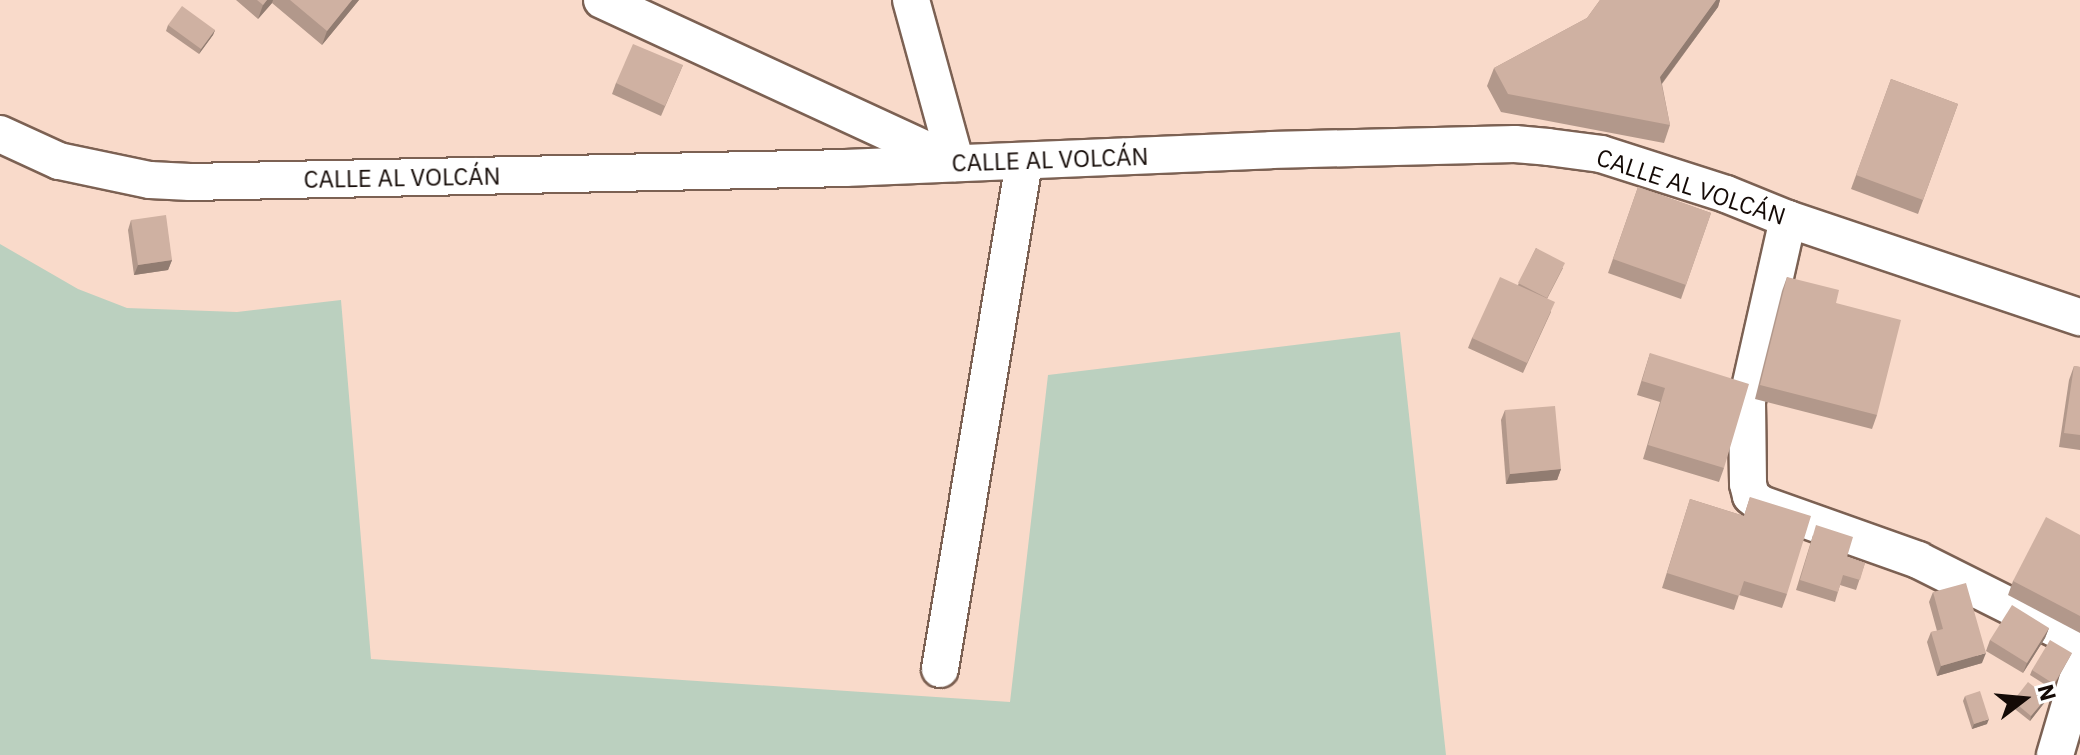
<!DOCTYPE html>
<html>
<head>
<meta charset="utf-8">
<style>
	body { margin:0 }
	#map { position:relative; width:2080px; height:755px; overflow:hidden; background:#f9daca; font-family:"IBM Plex Sans",sans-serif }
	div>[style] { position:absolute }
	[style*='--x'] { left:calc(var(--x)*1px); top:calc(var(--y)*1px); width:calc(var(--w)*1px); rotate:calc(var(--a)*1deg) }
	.green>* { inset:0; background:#bbd0bf }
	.roads { filter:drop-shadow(2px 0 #7c6153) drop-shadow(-2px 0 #7c6153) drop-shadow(0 2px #7c6153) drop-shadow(0 -2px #7c6153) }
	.minor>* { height:36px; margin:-18px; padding:0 18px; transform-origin:18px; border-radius:18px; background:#fff }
	.wall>* { inset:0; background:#b2988b }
	.shaded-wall>* { inset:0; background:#917c71 }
	.building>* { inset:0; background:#cfb1a2 }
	span { translate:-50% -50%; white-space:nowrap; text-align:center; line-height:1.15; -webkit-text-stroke:6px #fff; paint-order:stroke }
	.street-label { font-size:24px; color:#140a06 }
	.north { position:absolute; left:1984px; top:659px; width:80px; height:80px; -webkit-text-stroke:6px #fff; paint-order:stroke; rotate:74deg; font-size:22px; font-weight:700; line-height:32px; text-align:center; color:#140a06 }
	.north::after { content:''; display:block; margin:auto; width:28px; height:36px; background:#140a06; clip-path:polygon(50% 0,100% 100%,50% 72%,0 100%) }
</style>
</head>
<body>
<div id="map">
	<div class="green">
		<i style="clip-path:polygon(0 244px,78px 289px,127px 308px,237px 312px,341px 300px,371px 659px,1010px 702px,1048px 375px,1400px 332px,1446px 755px,0 755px)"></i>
	</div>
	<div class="roads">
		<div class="minor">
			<i style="--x:602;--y:0;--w:389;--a:24.8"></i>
			<i style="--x:911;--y:0;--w:169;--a:74.6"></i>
			<i style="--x:0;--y:134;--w:65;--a:24.6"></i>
			<i style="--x:59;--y:161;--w:93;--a:11.8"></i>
			<i style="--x:150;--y:180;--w:40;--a:2.9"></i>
			<i style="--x:190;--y:182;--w:655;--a:-1.22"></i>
			<i style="--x:845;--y:168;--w:426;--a:-2.4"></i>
			<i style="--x:1271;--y:150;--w:244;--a:-1.4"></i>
			<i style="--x:1515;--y:144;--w:33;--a:5"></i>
			<i style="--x:1548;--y:147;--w:53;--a:7.5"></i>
			<i style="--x:1601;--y:154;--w:131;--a:17.7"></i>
			<i style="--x:1726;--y:194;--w:67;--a:22"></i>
			<i style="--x:1788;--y:219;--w:308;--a:18.6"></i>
			<i style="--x:1788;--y:219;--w:187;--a:102.7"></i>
			<i style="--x:1747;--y:401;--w:83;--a:89.3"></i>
			<i style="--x:1748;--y:484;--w:12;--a:76"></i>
			<i style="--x:1751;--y:496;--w:13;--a:39"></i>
			<i style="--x:1761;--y:504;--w:167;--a:19.6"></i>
			<i style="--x:1918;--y:560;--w:168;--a:26.6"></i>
			<i style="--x:2068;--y:635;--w:18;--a:49"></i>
			<i style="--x:940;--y:669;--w:514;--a:-80.59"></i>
			<i style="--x:2055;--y:755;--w:89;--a:-73.6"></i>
		</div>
	</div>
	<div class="wall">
		<i style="clip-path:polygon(236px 0,359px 0,322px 45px,272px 3px,258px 19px)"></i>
		<i style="clip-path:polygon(1600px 0,1720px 0,1718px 7px,1662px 84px,1670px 125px,1664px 143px,1501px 112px,1487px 86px,1494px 68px,1587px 18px)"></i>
		<i style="clip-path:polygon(168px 25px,215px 30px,213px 35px,199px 54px,166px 31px)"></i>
		<i style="clip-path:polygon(683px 65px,661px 116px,612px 94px,616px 83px)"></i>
		<i style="clip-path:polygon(1891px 79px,1958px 104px,1918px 214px,1851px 189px)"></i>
		<i style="clip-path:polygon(1638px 187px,1711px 213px,1681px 299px,1608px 273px)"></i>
		<i style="clip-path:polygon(131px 220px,172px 260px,168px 270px,134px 275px,128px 230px)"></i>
		<i style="clip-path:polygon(1536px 248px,1563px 268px,1547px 299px,1551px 312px,1523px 373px,1468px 348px,1472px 338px,1518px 285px)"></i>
		<i style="clip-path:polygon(1787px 277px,1836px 303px,1877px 415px,1872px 429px,1755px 399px,1782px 291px)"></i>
		<i style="clip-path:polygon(1650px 353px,1724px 468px,1719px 482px,1643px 459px,1660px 402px,1637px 395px)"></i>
		<i style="clip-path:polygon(2074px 366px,2080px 367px,2080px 450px,2059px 447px,2069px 380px)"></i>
		<i style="clip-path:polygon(1505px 410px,1561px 469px,1557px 480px,1506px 484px,1501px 420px)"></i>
		<i style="clip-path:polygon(1750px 497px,1787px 594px,1782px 608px,1739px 595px,1734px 610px,1662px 588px,1690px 499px,1744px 516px)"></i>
		<i style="clip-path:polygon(1813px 535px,1847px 557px,1865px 563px,1856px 590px,1840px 585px,1835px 602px,1796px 590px)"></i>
		<i style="clip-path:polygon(2080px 535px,2080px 633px,2008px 595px,2013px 581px)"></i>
		<i style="clip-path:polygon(1933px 592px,1982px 663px,1937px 676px,1927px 642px,1931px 632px,1937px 631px,1929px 602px)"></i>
		<i style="clip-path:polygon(2049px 628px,2045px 638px,2023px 673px,1986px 651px,1990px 640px)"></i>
		<i style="clip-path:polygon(2072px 653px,2052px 689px,2030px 675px,2032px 670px)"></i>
		<i style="clip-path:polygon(1965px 696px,1987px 724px,1972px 729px,1963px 701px)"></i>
		<i style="clip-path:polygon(2013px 701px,2045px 702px,2030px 721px,2011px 706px)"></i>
	</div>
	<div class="shaded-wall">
		<i style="clip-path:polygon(267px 0,273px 0,272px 3px,258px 19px,263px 5px)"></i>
		<i style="clip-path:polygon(352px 0,359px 0,322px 45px,327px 31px)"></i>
		<i style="clip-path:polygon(1716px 0,1720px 0,1718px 7px,1654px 94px,1660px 77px)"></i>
		<i style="clip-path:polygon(215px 30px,213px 35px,199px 54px,201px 49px)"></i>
		<i style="clip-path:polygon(172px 260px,168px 270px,134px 275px,138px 265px)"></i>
		<i style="clip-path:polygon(1561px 469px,1557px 480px,1506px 484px,1510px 474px)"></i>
		<i style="clip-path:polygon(2049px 628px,2045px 638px,2023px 673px,2027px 663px)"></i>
		<i style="clip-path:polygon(1986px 653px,1982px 663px,1937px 676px,1941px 666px)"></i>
		<i style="clip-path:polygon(2047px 697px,2045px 702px,2030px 721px,2031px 716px)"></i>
		<i style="clip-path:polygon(1989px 719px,1987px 724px,1972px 729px,1974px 724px)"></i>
	</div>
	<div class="building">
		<i style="clip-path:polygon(257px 0,267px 0,263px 5px)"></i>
		<i style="clip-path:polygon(290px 0,352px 0,327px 31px)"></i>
		<i style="clip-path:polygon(1600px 0,1716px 0,1660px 77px,1670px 125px,1508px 94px,1494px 68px,1587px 18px)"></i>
		<i style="clip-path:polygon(182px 6px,215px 30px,201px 49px,168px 25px)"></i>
		<i style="clip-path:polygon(633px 44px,683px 65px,665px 106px,616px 83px)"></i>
		<i style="clip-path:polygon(1891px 79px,1958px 104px,1923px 200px,1856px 175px)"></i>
		<i style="clip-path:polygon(1638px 187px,1711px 213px,1686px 285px,1613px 259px)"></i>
		<i style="clip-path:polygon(166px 215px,172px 260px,138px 265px,131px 220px)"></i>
		<i style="clip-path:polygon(1536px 248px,1565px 263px,1547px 298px,1518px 283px)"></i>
		<i style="clip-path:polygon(1500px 277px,1555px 302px,1527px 363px,1472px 338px)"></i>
		<i style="clip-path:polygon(1787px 277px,1839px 290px,1836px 303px,1901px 320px,1877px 415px,1760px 385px)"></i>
		<i style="clip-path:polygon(1650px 353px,1749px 384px,1724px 468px,1648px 445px,1665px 388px,1642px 381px)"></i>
		<i style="clip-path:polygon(2074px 366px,2080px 367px,2080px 435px,2064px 433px)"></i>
		<i style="clip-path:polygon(1555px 406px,1561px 469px,1510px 474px,1505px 410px)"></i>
		<i style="clip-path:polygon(1750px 497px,1811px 516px,1787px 594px,1744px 581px,1739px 596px,1667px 573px,1690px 499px,1744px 516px)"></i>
		<i style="clip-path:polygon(2046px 517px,2080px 535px,2080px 616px,2013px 581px)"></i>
		<i style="clip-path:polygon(1816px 525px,1853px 537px,1847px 557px,1865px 563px,1860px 580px,1843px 575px,1838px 592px,1800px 580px)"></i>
		<i style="clip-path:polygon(1966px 583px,1986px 653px,1941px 666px,1931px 632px,1943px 629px,1933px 592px)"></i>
		<i style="clip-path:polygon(2012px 605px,2049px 628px,2027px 663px,1990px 640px)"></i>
		<i style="clip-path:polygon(2050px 640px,2072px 653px,2054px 684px,2032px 670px)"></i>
		<i style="clip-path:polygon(2028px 682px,2047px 697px,2031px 716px,2013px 701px)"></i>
		<i style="clip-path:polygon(1980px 691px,1989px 719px,1974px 724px,1965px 696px)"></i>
	</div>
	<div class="street-label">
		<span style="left:1050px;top:160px;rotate:-2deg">CALLE AL VOLCÁN</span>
		<span style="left:402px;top:178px;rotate:-1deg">CALLE AL VOLCÁN</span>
		<span style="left:1691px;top:187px;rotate:18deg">CALLE AL VOLCÁN</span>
	</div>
	<div class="north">N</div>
</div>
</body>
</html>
